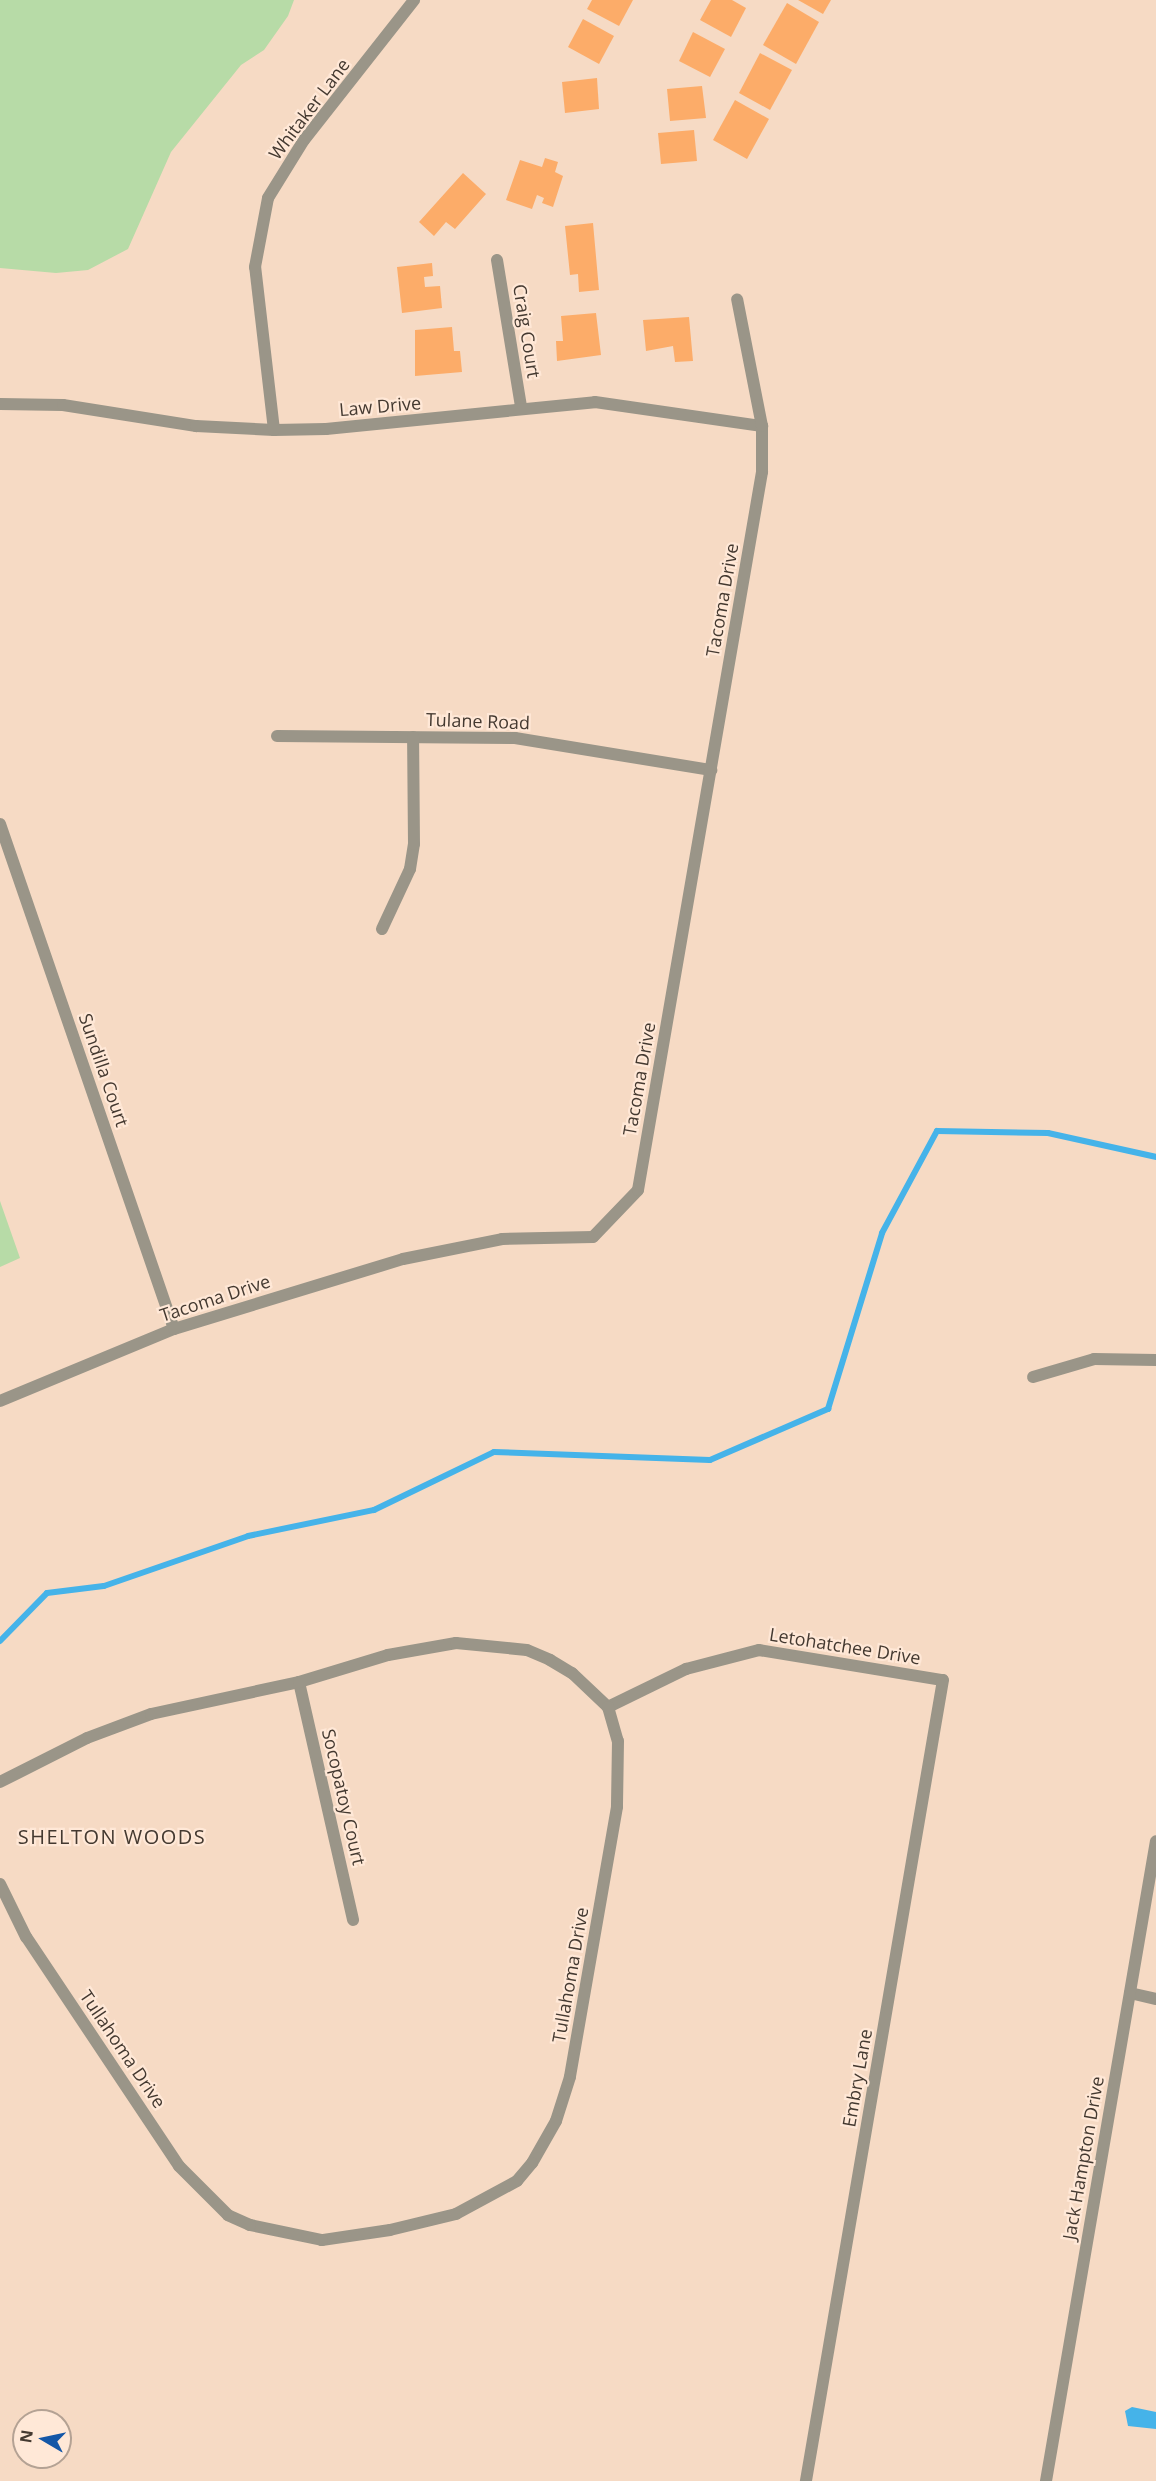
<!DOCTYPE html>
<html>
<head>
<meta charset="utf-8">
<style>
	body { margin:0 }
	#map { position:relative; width:1156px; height:2481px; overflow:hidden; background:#f6dac4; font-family:"Open Sans",sans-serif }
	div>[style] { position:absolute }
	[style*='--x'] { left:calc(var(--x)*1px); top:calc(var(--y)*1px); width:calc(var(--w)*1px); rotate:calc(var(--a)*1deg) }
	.green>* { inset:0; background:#b7dba7 }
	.water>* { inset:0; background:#45b3e9 }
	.stream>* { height:6px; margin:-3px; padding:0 3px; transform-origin:3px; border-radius:3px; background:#45b3e9 }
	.building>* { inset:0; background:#fcac69 }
	.street>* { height:12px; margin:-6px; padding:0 6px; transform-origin:6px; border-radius:6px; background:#9a9588 }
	span { translate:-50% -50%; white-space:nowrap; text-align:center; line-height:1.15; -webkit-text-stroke:4.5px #ffe8d7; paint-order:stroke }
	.street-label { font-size:18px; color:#443930 }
	.neighbourhood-label { font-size:20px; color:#443930; letter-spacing:1.5px }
	.north { position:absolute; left:12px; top:2409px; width:60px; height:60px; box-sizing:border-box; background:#ffe8d7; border:2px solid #b4a294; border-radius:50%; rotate:279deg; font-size:16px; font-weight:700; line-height:24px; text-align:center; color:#443930 }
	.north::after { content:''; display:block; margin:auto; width:21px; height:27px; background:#1457a7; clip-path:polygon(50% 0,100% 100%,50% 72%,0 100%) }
</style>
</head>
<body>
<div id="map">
	<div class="green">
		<i style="clip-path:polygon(0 0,294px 0,288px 16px,264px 50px,241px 65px,171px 152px,128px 249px,88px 270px,56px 273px,0 268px)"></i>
		<i style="clip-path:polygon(0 1201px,20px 1258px,0 1267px)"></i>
	</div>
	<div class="water">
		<i style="clip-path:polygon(1132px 2407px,1156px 2412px,1156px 2429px,1128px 2426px,1125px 2411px)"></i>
	</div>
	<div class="stream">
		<i style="--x:0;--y:1641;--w:67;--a:-45.6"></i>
		<i style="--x:47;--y:1593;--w:57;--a:-7"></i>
		<i style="--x:104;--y:1586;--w:152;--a:-19.1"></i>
		<i style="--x:248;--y:1536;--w:129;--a:-11.7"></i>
		<i style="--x:374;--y:1510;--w:133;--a:-25.8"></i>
		<i style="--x:494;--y:1452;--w:216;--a:2.1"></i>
		<i style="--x:710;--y:1460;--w:129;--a:-23.4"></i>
		<i style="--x:828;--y:1409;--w:184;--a:-72.9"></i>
		<i style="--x:882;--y:1233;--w:116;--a:-61.7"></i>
		<i style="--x:937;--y:1131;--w:111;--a:1"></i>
		<i style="--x:1048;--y:1133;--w:111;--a:12.5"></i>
	</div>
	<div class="building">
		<i style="clip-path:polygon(592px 0,633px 0,619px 26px,587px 9px)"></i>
		<i style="clip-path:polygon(711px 0,732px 0,746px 8px,731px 37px,700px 20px)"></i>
		<i style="clip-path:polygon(798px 0,831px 0,823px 14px)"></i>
		<i style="clip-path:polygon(787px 3px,819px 22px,796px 64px,763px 45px)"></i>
		<i style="clip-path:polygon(583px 19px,614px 36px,599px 64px,568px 47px)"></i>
		<i style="clip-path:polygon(693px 32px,725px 49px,710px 77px,679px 61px)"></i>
		<i style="clip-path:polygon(760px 53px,792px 70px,770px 110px,739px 93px)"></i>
		<i style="clip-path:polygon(597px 78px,599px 109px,565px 113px,562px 82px)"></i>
		<i style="clip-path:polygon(702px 86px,706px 118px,670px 121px,667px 89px)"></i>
		<i style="clip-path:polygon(735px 100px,769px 119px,747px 159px,713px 140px)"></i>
		<i style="clip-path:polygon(694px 130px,697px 161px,661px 164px,658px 133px)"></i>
		<i style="clip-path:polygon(545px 158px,558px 162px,555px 172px,563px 176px,553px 207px,542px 203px,544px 198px,537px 195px,532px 209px,506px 200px,520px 160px,542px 167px)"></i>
		<i style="clip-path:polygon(463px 173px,486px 194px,455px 229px,446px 222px,434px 236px,419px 222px)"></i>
		<i style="clip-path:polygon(593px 223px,599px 290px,579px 292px,578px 274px,570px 275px,565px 226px)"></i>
		<i style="clip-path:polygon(432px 263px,433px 276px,424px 277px,425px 287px,440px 286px,442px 308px,402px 313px,397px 267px)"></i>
		<i style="clip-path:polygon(596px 313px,601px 355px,557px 361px,556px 341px,563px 341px,561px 316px)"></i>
		<i style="clip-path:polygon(689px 317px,693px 361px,675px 362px,673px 346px,646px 351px,643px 320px)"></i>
		<i style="clip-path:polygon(452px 327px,454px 351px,460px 351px,462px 372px,415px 376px,415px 330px)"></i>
	</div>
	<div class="street">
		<i style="--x:497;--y:260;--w:149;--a:80.7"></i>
		<i style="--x:0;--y:404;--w:63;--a:0.9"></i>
		<i style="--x:63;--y:405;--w:135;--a:9"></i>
		<i style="--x:196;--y:426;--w:78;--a:2.9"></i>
		<i style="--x:274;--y:430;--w:52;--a:-1.1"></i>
		<i style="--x:326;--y:429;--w:270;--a:-5.7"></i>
		<i style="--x:595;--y:402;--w:169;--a:8.2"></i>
		<i style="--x:274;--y:430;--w:164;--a:-96.6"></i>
		<i style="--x:255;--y:267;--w:70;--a:-79.3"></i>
		<i style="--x:268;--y:198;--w:68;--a:-58.2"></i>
		<i style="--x:304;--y:140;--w:178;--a:-51.8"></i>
		<i style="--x:277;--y:736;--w:238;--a:0.5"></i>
		<i style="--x:515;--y:738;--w:199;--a:9.3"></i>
		<i style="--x:0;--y:824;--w:534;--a:70.99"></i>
		<i style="--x:382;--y:929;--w:66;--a:-65"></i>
		<i style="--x:410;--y:869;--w:25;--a:-81"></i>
		<i style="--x:414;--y:844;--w:107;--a:-90.5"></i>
		<i style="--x:1033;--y:1377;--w:64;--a:-16.4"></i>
		<i style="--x:1094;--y:1359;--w:62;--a:0.9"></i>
		<i style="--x:0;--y:1401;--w:188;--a:-22.5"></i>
		<i style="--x:174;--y:1329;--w:239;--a:-17"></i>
		<i style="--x:403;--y:1259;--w:101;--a:-11.4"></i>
		<i style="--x:502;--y:1239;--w:91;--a:-1.3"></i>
		<i style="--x:593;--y:1237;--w:65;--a:-46.2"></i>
		<i style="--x:638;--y:1190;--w:729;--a:-80.2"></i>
		<i style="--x:762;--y:472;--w:46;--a:-90"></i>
		<i style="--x:762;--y:426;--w:129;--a:-101.1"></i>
		<i style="--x:299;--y:1682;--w:244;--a:77.2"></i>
		<i style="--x:608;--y:1707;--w:87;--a:-26"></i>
		<i style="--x:686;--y:1669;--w:75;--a:-14.6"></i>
		<i style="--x:759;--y:1650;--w:186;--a:9.3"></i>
		<i style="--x:943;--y:1680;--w:813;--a:99.71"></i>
		<i style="--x:0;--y:1782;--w:97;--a:-26.8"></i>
		<i style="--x:87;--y:1738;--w:68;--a:-20.6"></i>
		<i style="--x:151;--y:1714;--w:151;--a:-12.2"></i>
		<i style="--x:299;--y:1682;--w:93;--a:-16.9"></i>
		<i style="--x:388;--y:1655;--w:69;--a:-10"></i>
		<i style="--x:456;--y:1643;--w:71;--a:5.6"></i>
		<i style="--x:527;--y:1650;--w:25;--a:23"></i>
		<i style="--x:550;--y:1660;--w:26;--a:31"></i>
		<i style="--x:572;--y:1673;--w:50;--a:43.4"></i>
		<i style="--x:608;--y:1707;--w:35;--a:74"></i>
		<i style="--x:618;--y:1741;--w:66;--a:90.9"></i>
		<i style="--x:617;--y:1807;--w:274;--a:99.9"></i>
		<i style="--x:570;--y:2077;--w:46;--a:107.7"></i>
		<i style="--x:556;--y:2121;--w:48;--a:119.7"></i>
		<i style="--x:532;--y:2163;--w:23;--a:130"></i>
		<i style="--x:517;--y:2181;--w:69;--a:151.6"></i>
		<i style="--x:456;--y:2214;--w:68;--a:166.4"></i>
		<i style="--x:390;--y:2230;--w:69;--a:171.6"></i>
		<i style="--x:322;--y:2240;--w:74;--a:-168.2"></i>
		<i style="--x:250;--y:2225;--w:24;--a:-156"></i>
		<i style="--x:228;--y:2215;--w:69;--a:-135"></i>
		<i style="--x:179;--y:2166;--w:275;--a:-123.7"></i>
		<i style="--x:26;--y:1937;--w:59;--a:-116.1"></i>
		<i style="--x:1130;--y:1993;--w:27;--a:13"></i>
		<i style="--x:1046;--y:2481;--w:649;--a:-80.25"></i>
	</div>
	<div class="street-label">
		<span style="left:309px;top:109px;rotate:-53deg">Whitaker Lane</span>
		<span style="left:527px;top:331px;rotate:81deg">Craig Court</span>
		<span style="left:380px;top:406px;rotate:-5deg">Law Drive</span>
		<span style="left:722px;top:600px;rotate:-80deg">Tacoma Drive</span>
		<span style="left:478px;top:721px;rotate:2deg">Tulane Road</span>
		<span style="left:104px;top:1070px;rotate:71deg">Sundilla Court</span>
		<span style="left:639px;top:1079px;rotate:-80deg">Tacoma Drive</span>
		<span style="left:215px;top:1298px;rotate:-18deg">Tacoma Drive</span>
		<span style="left:845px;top:1646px;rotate:9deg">Letohatchee Drive</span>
		<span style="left:344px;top:1797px;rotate:77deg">Socopatoy Court</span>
		<span style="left:570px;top:1975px;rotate:-80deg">Tullahoma Drive</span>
		<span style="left:123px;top:2049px;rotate:56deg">Tullahoma Drive</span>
		<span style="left:857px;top:2078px;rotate:-80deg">Embry Lane</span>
		<span style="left:1083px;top:2158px;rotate:-80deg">Jack Hampton Drive</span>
	</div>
	<div class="neighbourhood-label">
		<span style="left:112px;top:1836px">SHELTON WOODS</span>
	</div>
	<div class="north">N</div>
</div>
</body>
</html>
